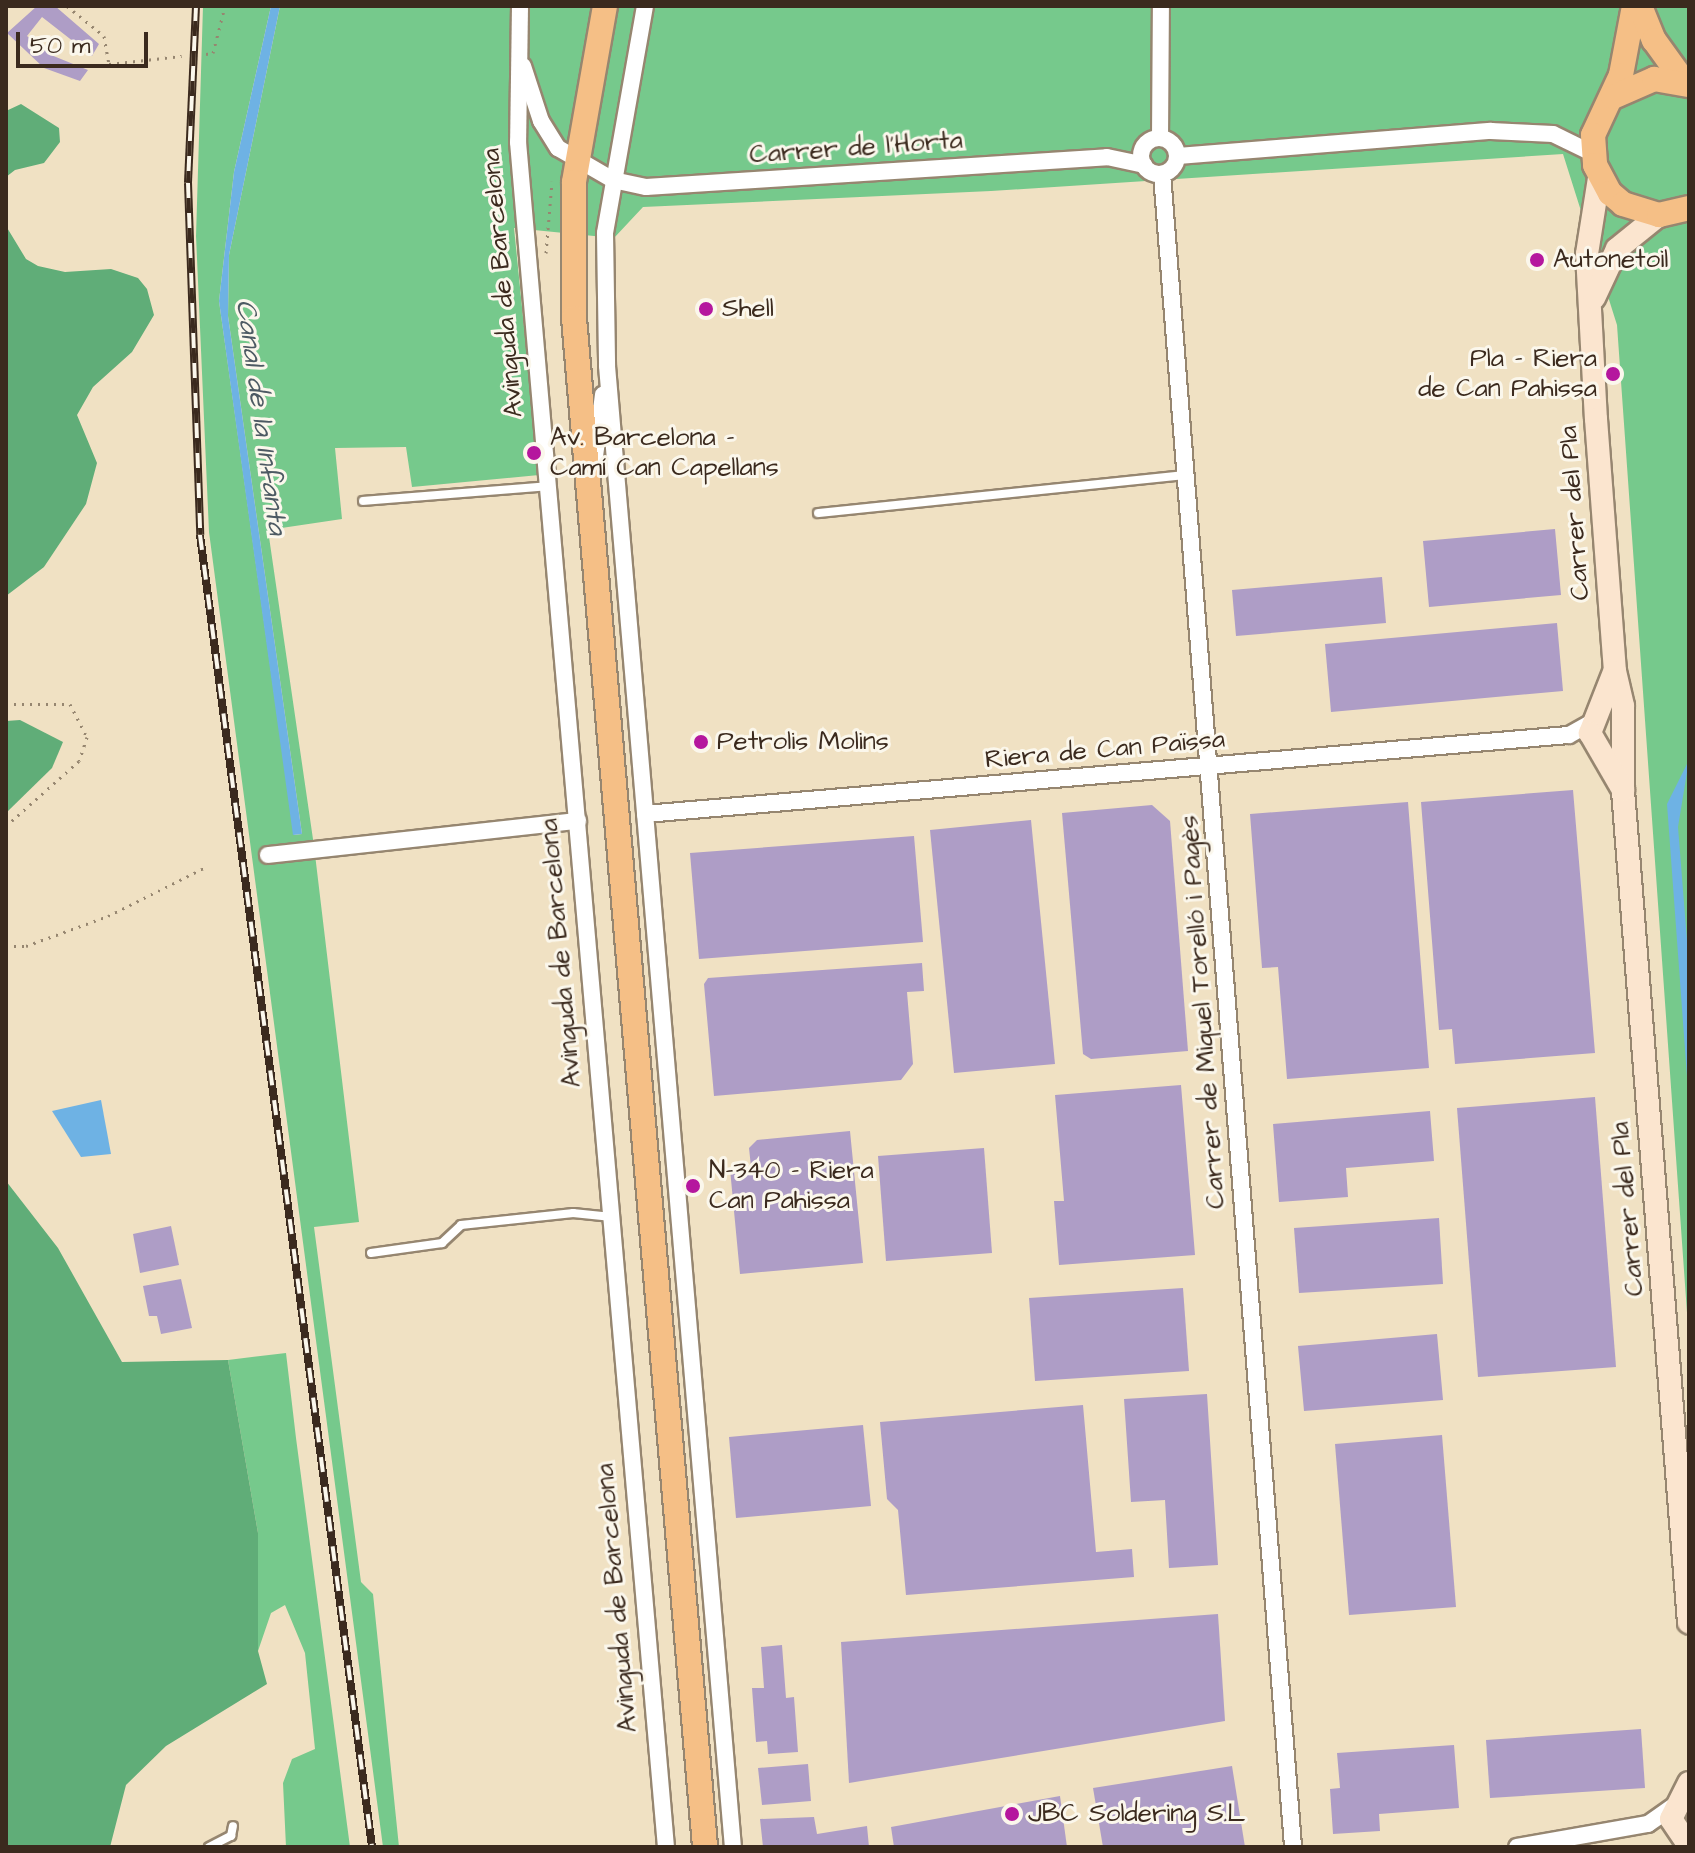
<!DOCTYPE html>
<html>
<head>
<meta charset="utf-8">
<style>
	body { margin:0 }
	#map { position:relative; width:1695px; height:1853px; overflow:hidden; background:#f0e1c3; font-family:"Architects Daughter",sans-serif }
	div>[style] { position:absolute }
	[style*='--x'] { left:calc(var(--x)*1px); top:calc(var(--y)*1px); width:calc(var(--w)*1px); rotate:calc(var(--a)*1deg) }
	.green>* { inset:0; background:#76c98c }
	.forest>* { inset:0; background:#60ad78 }
	.water>* { inset:0; background:#6eb2e4 }
	.building>* { inset:0; background:#ae9dc6 }
	.path>* { height:3px; margin-top:-1.5px; transform-origin:0; background:repeating-linear-gradient(90deg,#968670 0 2px,transparent 0 8px) }
	.roads { filter:drop-shadow(2px 0 #968670) drop-shadow(-2px 0 #968670) drop-shadow(0 2px #968670) drop-shadow(0 -2px #968670) }
	.service>* { height:8px; margin:-4px; padding:0 4px; transform-origin:4px; border-radius:4px; background:#fff }
	.minor>* { height:16px; margin:-8px; padding:0 8px; transform-origin:8px; border-radius:8px; background:#fff }
	.minor>.ring { margin:-8px; padding:0; box-sizing:content-box; background:none; border:16px solid #fff; border-radius:50% }
	.secondary>* { height:22px; margin:-11px; padding:0 11px; transform-origin:11px; border-radius:11px; background:#fbe5cf }
	.primary>* { height:24px; margin:-12px; padding:0 12px; transform-origin:12px; border-radius:12px; background:#f5bf86 }
	.rail>* { height:8px; margin-top:-4px; transform-origin:0; background:repeating-linear-gradient(90deg,#fbf7ec 0 15px,#3b2a1e 0 30px); box-sizing:border-box; border-block:2px solid #3b2a1e }
	.dots>* { width:22px; height:22px; translate:-50% -50%; box-sizing:border-box; border:4px solid #fbf7ec; border-radius:50% }
	span { translate:-50% -50%; white-space:nowrap; text-align:center; line-height:1.15; -webkit-text-stroke:6px #fbf7ec; paint-order:stroke }
	.street-label { font-size:26px; color:#3b2a1e }
	.poi-label { font-size:26px; color:#3b2a1e }
	.left { translate:0 -50%; text-align:left }
	.right { translate:-100% -50%; text-align:right }
	.water-label { font-size:28px; color:#4d5a63; font-style:italic }
	.frame { position:absolute; inset:0; border:8px solid #3b2a1e; pointer-events:none }
	.scale { position:absolute; left:16px; top:32px; width:132px; height:36px; box-sizing:border-box; border:4px solid #3b2a1e; border-top:0; padding-left:10px; font-size:24px; line-height:28px; white-space:nowrap; color:#3b2a1e; -webkit-text-stroke:6px #fbf7ec; paint-order:stroke }
</style>
</head>
<body>
<div id="map">
	<div class="green">
		<i style="clip-path:polygon(203px 6px,271px 6px,234px 172px,219px 301px,294px 835px,302px 834px,228px 316px,229px 255px,280px 6px,1689px 6px,1689px 1341px,1617px 325px,1563px 154px,991px 191px,643px 207px,614px 238px,514px 228px,539px 475px,412px 487px,406px 447px,335px 448px,342px 519px,268px 530px,314px 846px,359px 1222px,314px 1227px,361px 1582px,373px 1594px,399px 1847px,383px 1847px,209px 532px,196px 236px)"></i>
		<i style="clip-path:polygon(286px 1353px,296px 1438px,350px 1847px,286px 1847px,283px 1783px,292px 1759px,315px 1749px,305px 1653px,285px 1605px,271px 1613px,258px 1651px,258px 1533px,228px 1360px)"></i>
	</div>
	<div class="forest">
		<i style="clip-path:polygon(21px 104px,59px 128px,60px 142px,44px 163px,15px 170px,6px 177px,6px 111px)"></i>
		<i style="clip-path:polygon(6px 226px,26px 259px,38px 266px,65px 272px,111px 269px,138px 278px,147px 289px,154px 315px,132px 352px,93px 387px,77px 415px,97px 463px,86px 504px,44px 567px,6px 596px)"></i>
		<i style="clip-path:polygon(20px 720px,63px 742px,52px 768px,6px 813px,6px 721px)"></i>
		<i style="clip-path:polygon(6px 1181px,58px 1248px,122px 1362px,228px 1360px,258px 1533px,258px 1651px,267px 1684px,166px 1746px,126px 1785px,110px 1847px,6px 1847px)"></i>
	</div>
	<div class="water">
		<i style="clip-path:polygon(271px 6px,280px 6px,229px 255px,228px 316px,302px 834px,293px 835px,219px 301px,234px 172px)"></i>
		<i style="clip-path:polygon(1689px 760px,1678px 827px,1689px 966px,1689px 1104px,1667px 804px)"></i>
		<i style="clip-path:polygon(101px 1100px,111px 1154px,81px 1157px,52px 1111px)"></i>
	</div>
	<div class="building">
		<i style="clip-path:polygon(37px 6px,55px 6px,99px 44px,92px 56px,42px 17px,27px 36px,51px 55px,88px 70px,80px 81px,44px 68px,7px 33px)"></i>
		<i style="clip-path:polygon(1555px 529px,1561px 595px,1429px 607px,1423px 541px)"></i>
		<i style="clip-path:polygon(1382px 577px,1386px 623px,1236px 636px,1232px 590px)"></i>
		<i style="clip-path:polygon(1557px 623px,1563px 691px,1331px 712px,1325px 644px)"></i>
		<i style="clip-path:polygon(1573px 790px,1595px 1053px,1455px 1064px,1452px 1029px,1439px 1030px,1421px 802px)"></i>
		<i style="clip-path:polygon(1408px 802px,1429px 1068px,1287px 1079px,1278px 967px,1262px 968px,1250px 814px)"></i>
		<i style="clip-path:polygon(1152px 805px,1170px 821px,1188px 1051px,1091px 1059px,1083px 1054px,1062px 813px)"></i>
		<i style="clip-path:polygon(1031px 820px,1055px 1064px,954px 1073px,930px 830px)"></i>
		<i style="clip-path:polygon(914px 836px,923px 942px,699px 959px,690px 853px)"></i>
		<i style="clip-path:polygon(922px 963px,924px 991px,907px 992px,913px 1064px,901px 1080px,714px 1096px,704px 984px,708px 978px)"></i>
		<i style="clip-path:polygon(1181px 1085px,1195px 1255px,1059px 1265px,1054px 1201px,1064px 1201px,1055px 1095px)"></i>
		<i style="clip-path:polygon(1595px 1097px,1616px 1367px,1478px 1377px,1457px 1108px)"></i>
		<i style="clip-path:polygon(1430px 1111px,1434px 1161px,1346px 1168px,1348px 1197px,1279px 1202px,1273px 1124px)"></i>
		<i style="clip-path:polygon(850px 1131px,863px 1263px,740px 1274px,730px 1169px,751px 1167px,749px 1148px,757px 1140px)"></i>
		<i style="clip-path:polygon(984px 1148px,992px 1253px,886px 1261px,878px 1156px)"></i>
		<i style="clip-path:polygon(1439px 1218px,1443px 1284px,1299px 1293px,1294px 1228px)"></i>
		<i style="clip-path:polygon(171px 1226px,179px 1265px,140px 1273px,133px 1234px)"></i>
		<i style="clip-path:polygon(181px 1279px,192px 1328px,161px 1334px,157px 1316px,149px 1316px,143px 1286px)"></i>
		<i style="clip-path:polygon(1183px 1288px,1189px 1371px,1035px 1381px,1029px 1298px)"></i>
		<i style="clip-path:polygon(1437px 1334px,1443px 1400px,1304px 1411px,1298px 1346px)"></i>
		<i style="clip-path:polygon(1207px 1394px,1218px 1565px,1169px 1568px,1165px 1500px,1131px 1502px,1124px 1399px)"></i>
		<i style="clip-path:polygon(1083px 1405px,1096px 1552px,1132px 1549px,1134px 1577px,906px 1595px,898px 1510px,887px 1499px,880px 1422px)"></i>
		<i style="clip-path:polygon(863px 1425px,871px 1506px,736px 1518px,729px 1437px)"></i>
		<i style="clip-path:polygon(1442px 1435px,1456px 1607px,1349px 1615px,1335px 1444px)"></i>
		<i style="clip-path:polygon(1218px 1614px,1225px 1721px,849px 1783px,841px 1642px)"></i>
		<i style="clip-path:polygon(782px 1645px,786px 1698px,794px 1697px,798px 1752px,768px 1754px,767px 1741px,756px 1742px,752px 1688px,764px 1688px,761px 1647px)"></i>
		<i style="clip-path:polygon(1641px 1729px,1645px 1788px,1490px 1798px,1486px 1740px)"></i>
		<i style="clip-path:polygon(1454px 1745px,1459px 1808px,1379px 1814px,1380px 1831px,1333px 1834px,1330px 1789px,1340px 1788px,1337px 1753px)"></i>
		<i style="clip-path:polygon(808px 1764px,811px 1801px,762px 1805px,758px 1768px)"></i>
		<i style="clip-path:polygon(1232px 1766px,1245px 1847px,1103px 1847px,1093px 1788px)"></i>
		<i style="clip-path:polygon(1060px 1796px,1067px 1847px,894px 1847px,891px 1827px)"></i>
		<i style="clip-path:polygon(814px 1817px,817px 1834px,867px 1826px,869px 1847px,763px 1847px,760px 1819px)"></i>
	</div>
	<div class="path">
		<i style="--x:67;--y:6;--w:48;--a:39"></i>
		<i style="--x:104;--y:36;--w:28;--a:80"></i>
		<i style="--x:109;--y:64;--w:73;--a:-6.3"></i>
		<i style="--x:206;--y:54;--w:7;--a:-8"></i>
		<i style="--x:213;--y:53;--w:49;--a:-75.7"></i>
		<i style="--x:546;--y:253;--w:72;--a:-85.2"></i>
		<i style="--x:6;--y:704;--w:64;--a:0"></i>
		<i style="--x:70;--y:704;--w:37;--a:63"></i>
		<i style="--x:87;--y:737;--w:25;--a:108"></i>
		<i style="--x:79;--y:761;--w:98;--a:138.3"></i>
		<i style="--x:6;--y:946;--w:20;--a:0"></i>
		<i style="--x:26;--y:946;--w:87;--a:-20.1"></i>
		<i style="--x:108;--y:916;--w:110;--a:-26.6"></i>
	</div>
	<div class="roads">
		<div class="service">
			<i style="--x:363;--y:501;--w:187;--a:-4.6"></i>
			<i style="--x:818;--y:513;--w:370;--a:-5.9"></i>
			<i style="--x:371;--y:1253;--w:72;--a:-8"></i>
			<i style="--x:442;--y:1243;--w:26;--a:-43"></i>
			<i style="--x:461;--y:1225;--w:113;--a:-6.1"></i>
			<i style="--x:573;--y:1213;--w:39;--a:6"></i>
			<i style="--x:209;--y:1847;--w:25;--a:-27"></i>
			<i style="--x:231;--y:1836;--w:10;--a:-79"></i>
		</div>
		<div class="minor">
			<i style="--x:520;--y:6;--w:136;--a:90.8"></i>
			<i style="--x:518;--y:142;--w:1711;--a:85.04"></i>
			<i style="--x:645;--y:6;--w:230;--a:100"></i>
			<i style="--x:605;--y:233;--w:133;--a:89.1"></i>
			<i style="--x:607;--y:366;--w:1486;--a:85.14"></i>
			<i style="--x:523;--y:66;--w:58;--a:71.9"></i>
			<i style="--x:541;--y:121;--w:32;--a:58"></i>
			<i style="--x:558;--y:148;--w:64;--a:30.2"></i>
			<i style="--x:613;--y:180;--w:34;--a:12"></i>
			<i style="--x:646;--y:187;--w:462;--a:-3.7"></i>
			<i style="--x:1107;--y:157;--w:38;--a:12"></i>
			<i style="--x:1160;--y:138;--w:132;--a:-89.6"></i>
			<i class="ring" style="left:1141px;top:138px;width:20px;height:20px"></i>
			<i style="--x:1178;--y:156;--w:314;--a:-4.6"></i>
			<i style="--x:1491;--y:131;--w:62;--a:2.8"></i>
			<i style="--x:1553;--y:134;--w:43;--a:26"></i>
			<i style="--x:1162;--y:174;--w:1678;--a:85.52"></i>
			<i style="--x:594;--y:464;--w:70;--a:-82.6"></i>
			<i style="--x:645;--y:814;--w:927;--a:-4.89"></i>
			<i style="--x:1569;--y:735;--w:31;--a:-29"></i>
			<i style="--x:268;--y:855;--w:312;--a:-6.3"></i>
			<i style="--x:1517;--y:1847;--w:133;--a:-10"></i>
			<i style="--x:1648;--y:1824;--w:32;--a:-35"></i>
		</div>
		<div class="secondary">
			<i style="--x:1599;--y:178;--w:77;--a:99"></i>
			<i style="--x:1587;--y:254;--w:165;--a:86.9"></i>
			<i style="--x:1596;--y:419;--w:253;--a:85.7"></i>
			<i style="--x:1615;--y:671;--w:36;--a:77"></i>
			<i style="--x:1623;--y:706;--w:85;--a:90"></i>
			<i style="--x:1623;--y:791;--w:834;--a:85.46"></i>
			<i style="--x:1594;--y:298;--w:54;--a:-64.9"></i>
			<i style="--x:1617;--y:249;--w:54;--a:-39"></i>
			<i style="--x:1614;--y:672;--w:66;--a:111.5"></i>
			<i style="--x:1590;--y:733;--w:66;--a:59.9"></i>
			<i style="--x:1689;--y:1783;--w:40;--a:116.6"></i>
			<i style="--x:1671;--y:1819;--w:32;--a:56"></i>
		</div>
		<div class="primary">
			<i style="--x:605;--y:6;--w:179;--a:100"></i>
			<i style="--x:574;--y:182;--w:136;--a:90"></i>
			<i style="--x:574;--y:318;--w:1535;--a:85.1"></i>
			<i style="--x:1634;--y:6;--w:70;--a:100.7"></i>
			<i style="--x:1621;--y:75;--w:66;--a:115"></i>
			<i style="--x:1593;--y:135;--w:30;--a:86"></i>
			<i style="--x:1595;--y:165;--w:32;--a:62"></i>
			<i style="--x:1610;--y:193;--w:17;--a:40"></i>
			<i style="--x:1623;--y:204;--w:38;--a:17"></i>
			<i style="--x:1659;--y:215;--w:31;--a:-13"></i>
			<i style="--x:1640;--y:6;--w:37;--a:68"></i>
			<i style="--x:1654;--y:40;--w:53;--a:54.2"></i>
			<i style="--x:1613;--y:97;--w:45;--a:-23.7"></i>
			<i style="--x:1654;--y:79;--w:36;--a:10"></i>
		</div>
	</div>
	<div class="rail">
		<i style="--x:196;--y:6;--w:177;--a:92.6"></i>
		<i style="--x:188;--y:183;--w:352;--a:88"></i>
		<i style="--x:200;--y:535;--w:1323;--a:82.53"></i>
	</div>
	<div class="dots">
		<i style="left:1537px;top:260px;background:#b5179e"></i>
		<i style="left:706px;top:309px;background:#b5179e"></i>
		<i style="left:1613px;top:374px;background:#b5179e"></i>
		<i style="left:534px;top:453px;background:#b5179e"></i>
		<i style="left:701px;top:742px;background:#b5179e"></i>
		<i style="left:693px;top:1186px;background:#b5179e"></i>
		<i style="left:1012px;top:1814px;background:#b5179e"></i>
	</div>
	<div class="street-label">
		<span style="left:856px;top:148px;rotate:-4deg">Carrer de l'Horta</span>
		<span style="left:503px;top:283px;rotate:-95deg">Avinguda de Barcelona</span>
		<span style="left:1575px;top:513px;rotate:-94deg">Carrer del Pla</span>
		<span style="left:1105px;top:750px;rotate:-5deg">Riera de Can Païssa</span>
		<span style="left:561px;top:953px;rotate:-95deg">Avinguda de Barcelona</span>
		<span style="left:1203px;top:1012px;rotate:-94deg">Carrer de Miquel Torelló i Pagès</span>
		<span style="left:1628px;top:1209px;rotate:-95deg">Carrer del Pla</span>
		<span style="left:617px;top:1598px;rotate:-95deg">Avinguda de Barcelona</span>
	</div>
	<div class="poi-label">
		<span class="left" style="left:1553px;top:260px">Autonetoil</span>
		<span class="left" style="left:722px;top:309px">Shell</span>
		<span class="right" style="left:1597px;top:374px">Pla - Riera<br>de Can Pahissa</span>
		<span class="left" style="left:550px;top:453px">Av. Barcelona -<br>Camí Can Capellans</span>
		<span class="left" style="left:717px;top:742px">Petrolis Molins</span>
		<span class="left" style="left:709px;top:1186px">N-340 - Riera<br>Can Pahissa</span>
		<span class="left" style="left:1028px;top:1814px">JBC Soldering S.L</span>
	</div>
	<div class="water-label">
		<span style="left:261px;top:417px;rotate:82deg">Canal de la Infanta</span>
	</div>
	<div class="frame"></div>
	<div class="scale">50 m</div>
</div>
</body>
</html>
